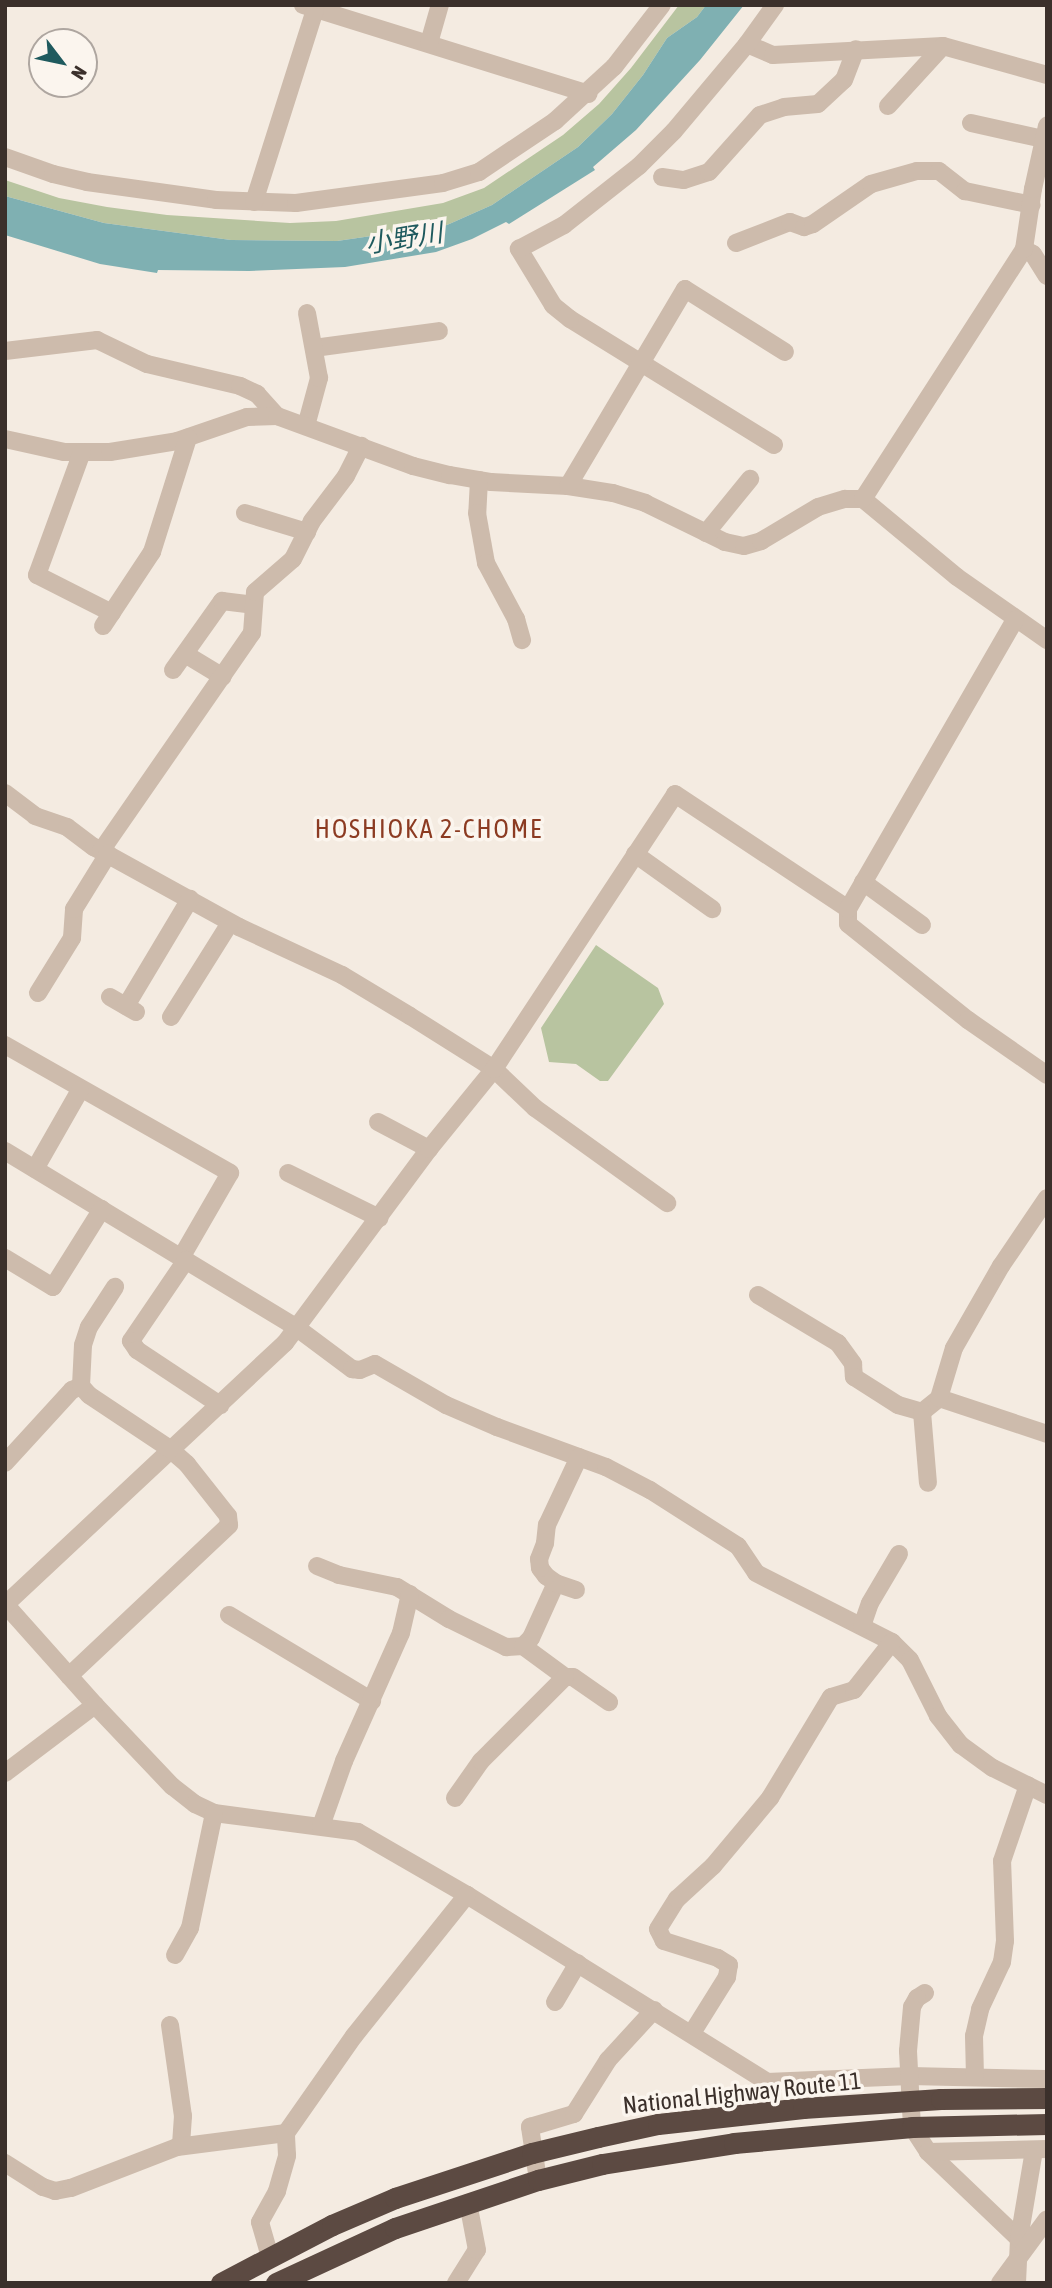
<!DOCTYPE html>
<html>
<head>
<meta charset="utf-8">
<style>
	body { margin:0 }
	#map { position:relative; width:1052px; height:2288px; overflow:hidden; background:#f4ebe1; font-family:"Asap Condensed","Noto Sans JP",sans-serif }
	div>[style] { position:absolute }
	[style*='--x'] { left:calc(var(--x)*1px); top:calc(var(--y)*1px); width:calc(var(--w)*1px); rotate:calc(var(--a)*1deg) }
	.green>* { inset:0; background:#b8c4a0 }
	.water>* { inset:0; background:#7fb0b2 }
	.minor>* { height:18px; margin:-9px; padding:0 9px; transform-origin:9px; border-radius:9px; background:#cdbbac }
	.highway>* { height:21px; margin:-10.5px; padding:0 10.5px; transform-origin:10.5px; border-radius:10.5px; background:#5c4a42 }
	span { translate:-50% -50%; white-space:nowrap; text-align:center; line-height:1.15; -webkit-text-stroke:7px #fbf5ee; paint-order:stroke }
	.street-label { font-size:24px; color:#3b302b }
	.water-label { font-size:26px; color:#1f5a5e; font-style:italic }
	.neighbourhood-label { font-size:26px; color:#8c3b22; letter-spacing:2px }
	.frame { position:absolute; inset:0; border:7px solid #3b302b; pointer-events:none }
	.north { position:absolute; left:28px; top:28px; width:70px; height:70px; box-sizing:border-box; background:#fbf5ee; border:2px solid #aea6a0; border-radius:50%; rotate:122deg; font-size:19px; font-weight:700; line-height:28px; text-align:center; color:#3b302b }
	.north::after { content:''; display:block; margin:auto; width:24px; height:32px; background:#1f5a5e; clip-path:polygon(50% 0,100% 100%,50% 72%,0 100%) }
</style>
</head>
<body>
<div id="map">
	<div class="green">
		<i style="clip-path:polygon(679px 5px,706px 5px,697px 17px,667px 38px,643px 75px,612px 114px,578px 147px,492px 205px,447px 225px,337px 241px,231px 240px,104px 223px,5px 196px,5px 180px,59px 198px,107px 207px,167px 215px,290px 223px,336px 221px,443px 203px,484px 188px,563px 135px,599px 104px,631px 68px)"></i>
		<i style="clip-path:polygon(596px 945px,658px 988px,664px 1004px,608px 1081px,600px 1081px,576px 1064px,549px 1062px,541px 1028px)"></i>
	</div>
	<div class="water">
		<i style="clip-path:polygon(706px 5px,744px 5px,700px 60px,636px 130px,593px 167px,595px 170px,509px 224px,506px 222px,472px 239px,436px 252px,345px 267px,249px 271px,158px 270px,157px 273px,100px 264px,5px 235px,5px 196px,104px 223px,231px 240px,337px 241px,447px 225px,492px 205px,578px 147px,612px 114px,643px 75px,667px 38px,697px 17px)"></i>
	</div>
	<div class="minor">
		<i style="--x:303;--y:5;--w:299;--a:17.3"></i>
		<i style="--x:429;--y:43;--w:40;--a:-74"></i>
		<i style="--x:747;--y:44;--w:28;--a:23"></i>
		<i style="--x:773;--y:55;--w:170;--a:-3"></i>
		<i style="--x:943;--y:46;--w:108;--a:15.6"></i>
		<i style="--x:888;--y:106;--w:81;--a:-47.5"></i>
		<i style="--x:971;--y:123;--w:74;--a:12.5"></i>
		<i style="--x:5;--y:157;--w:51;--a:19.5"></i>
		<i style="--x:53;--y:174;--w:35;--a:13"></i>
		<i style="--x:87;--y:182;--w:130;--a:7.9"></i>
		<i style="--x:216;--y:200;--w:80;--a:2.1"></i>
		<i style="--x:296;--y:203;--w:148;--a:-7.7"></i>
		<i style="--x:443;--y:183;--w:38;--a:-17"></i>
		<i style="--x:479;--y:172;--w:92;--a:-33.9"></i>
		<i style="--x:555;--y:121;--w:80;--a:-42.5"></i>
		<i style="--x:614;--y:67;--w:78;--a:-52.3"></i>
		<i style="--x:662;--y:177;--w:22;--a:8"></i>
		<i style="--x:684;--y:180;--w:26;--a:-18"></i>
		<i style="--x:709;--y:172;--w:76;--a:-48.2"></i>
		<i style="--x:760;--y:115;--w:25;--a:-18"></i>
		<i style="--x:784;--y:107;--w:34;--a:-5"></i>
		<i style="--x:818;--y:104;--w:35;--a:-43"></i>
		<i style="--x:844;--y:80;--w:33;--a:-69"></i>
		<i style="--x:254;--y:202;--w:201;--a:-72.4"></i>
		<i style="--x:736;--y:243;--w:58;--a:-21.3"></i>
		<i style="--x:790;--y:222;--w:15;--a:20"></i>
		<i style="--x:804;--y:227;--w:9;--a:-18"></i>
		<i style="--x:813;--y:224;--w:70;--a:-34.6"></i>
		<i style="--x:871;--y:184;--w:48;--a:-15.8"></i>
		<i style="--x:917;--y:171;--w:22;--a:0"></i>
		<i style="--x:939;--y:171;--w:33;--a:38"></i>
		<i style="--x:965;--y:191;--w:68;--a:11.8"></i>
		<i style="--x:1024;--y:249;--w:10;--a:29"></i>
		<i style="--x:1033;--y:254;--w:26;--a:58"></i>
		<i style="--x:314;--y:348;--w:126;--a:-7.7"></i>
		<i style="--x:5;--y:351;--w:93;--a:-6.8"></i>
		<i style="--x:97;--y:340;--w:55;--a:25.6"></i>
		<i style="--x:147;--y:364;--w:96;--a:13.3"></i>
		<i style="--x:240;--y:386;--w:19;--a:25"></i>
		<i style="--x:257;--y:394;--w:30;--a:48"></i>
		<i style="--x:306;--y:426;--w:50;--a:-74.8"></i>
		<i style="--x:319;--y:378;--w:66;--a:-100.5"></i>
		<i style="--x:5;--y:439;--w:60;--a:12.4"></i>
		<i style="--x:64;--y:452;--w:46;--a:0"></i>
		<i style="--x:110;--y:452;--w:68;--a:-9.3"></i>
		<i style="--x:177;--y:441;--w:74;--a:-18.9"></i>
		<i style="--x:247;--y:417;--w:30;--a:-2"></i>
		<i style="--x:277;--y:416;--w:145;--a:20.2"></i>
		<i style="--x:413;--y:466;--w:38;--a:14"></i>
		<i style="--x:450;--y:475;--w:42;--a:9.7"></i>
		<i style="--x:491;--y:482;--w:77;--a:3"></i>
		<i style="--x:568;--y:486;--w:46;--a:8.8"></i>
		<i style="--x:613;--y:493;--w:34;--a:17"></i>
		<i style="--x:645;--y:503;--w:89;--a:26"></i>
		<i style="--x:725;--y:542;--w:19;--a:12"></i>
		<i style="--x:744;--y:546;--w:18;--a:-16"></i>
		<i style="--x:761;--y:541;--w:66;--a:-30.8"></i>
		<i style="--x:818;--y:507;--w:28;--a:-17"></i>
		<i style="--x:845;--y:499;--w:18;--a:0"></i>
		<i style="--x:863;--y:499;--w:122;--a:39.7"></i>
		<i style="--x:957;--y:577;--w:110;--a:35"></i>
		<i style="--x:774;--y:445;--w:240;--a:-148.3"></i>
		<i style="--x:570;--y:319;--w:22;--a:-141"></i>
		<i style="--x:553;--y:305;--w:66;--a:-121.3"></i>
		<i style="--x:519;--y:249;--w:51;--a:-28.1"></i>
		<i style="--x:564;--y:225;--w:95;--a:-38.2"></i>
		<i style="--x:639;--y:166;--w:49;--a:-45"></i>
		<i style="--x:674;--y:131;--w:114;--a:-50"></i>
		<i style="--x:747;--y:44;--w:48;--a:-54.3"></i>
		<i style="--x:82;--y:452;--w:131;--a:110.1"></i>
		<i style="--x:37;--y:575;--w:84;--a:26.9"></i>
		<i style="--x:479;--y:480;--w:33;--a:93"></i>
		<i style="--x:477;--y:513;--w:51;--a:79.8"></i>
		<i style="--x:486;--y:563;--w:64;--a:61.8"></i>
		<i style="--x:516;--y:619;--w:22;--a:74"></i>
		<i style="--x:568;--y:486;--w:229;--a:-59.3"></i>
		<i style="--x:685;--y:289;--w:118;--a:32.2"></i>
		<i style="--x:863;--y:499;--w:297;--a:-57.2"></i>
		<i style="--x:1024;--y:249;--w:61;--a:-81.5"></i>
		<i style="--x:1033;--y:189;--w:65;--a:-77.5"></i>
		<i style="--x:245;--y:513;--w:65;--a:17"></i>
		<i style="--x:706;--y:533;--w:70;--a:-50.8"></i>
		<i style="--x:103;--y:626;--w:89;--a:-56.5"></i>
		<i style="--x:152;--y:552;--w:120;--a:-72.5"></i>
		<i style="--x:185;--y:654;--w:44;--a:31.2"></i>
		<i style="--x:173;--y:670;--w:85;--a:-54.6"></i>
		<i style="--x:222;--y:601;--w:31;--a:7"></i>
		<i style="--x:5;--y:793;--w:38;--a:37"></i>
		<i style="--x:35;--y:816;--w:34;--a:19"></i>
		<i style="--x:67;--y:827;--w:34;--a:37"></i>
		<i style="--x:94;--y:847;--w:166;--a:28.9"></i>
		<i style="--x:239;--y:927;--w:114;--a:25"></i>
		<i style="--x:342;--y:975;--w:79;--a:31.1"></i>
		<i style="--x:410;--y:1016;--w:99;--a:32.2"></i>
		<i style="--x:494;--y:1069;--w:57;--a:43.6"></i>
		<i style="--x:535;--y:1108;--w:163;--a:35.7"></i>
		<i style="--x:101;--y:851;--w:265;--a:-55.3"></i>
		<i style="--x:252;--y:633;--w:41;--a:-85.8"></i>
		<i style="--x:255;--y:592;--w:50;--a:-41"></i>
		<i style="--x:293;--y:559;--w:42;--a:-63.4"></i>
		<i style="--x:312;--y:521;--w:56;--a:-52.9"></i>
		<i style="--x:346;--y:476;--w:34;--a:-63"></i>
		<i style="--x:635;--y:854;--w:95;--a:35.5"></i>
		<i style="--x:863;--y:882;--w:73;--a:36.1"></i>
		<i style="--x:848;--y:909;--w:15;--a:90"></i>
		<i style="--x:848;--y:924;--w:154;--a:38.7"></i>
		<i style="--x:968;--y:1020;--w:96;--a:34.8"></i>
		<i style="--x:38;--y:993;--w:65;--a:-58.3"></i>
		<i style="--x:72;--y:938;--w:29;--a:-86"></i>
		<i style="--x:74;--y:909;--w:65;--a:-58.3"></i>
		<i style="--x:110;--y:997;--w:30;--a:30"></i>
		<i style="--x:126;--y:1006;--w:125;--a:-59.1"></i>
		<i style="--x:171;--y:1017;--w:111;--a:-57.9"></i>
		<i style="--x:5;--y:1045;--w:259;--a:29.6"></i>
		<i style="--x:230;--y:1173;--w:98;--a:120"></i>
		<i style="--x:378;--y:1122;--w:58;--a:27.9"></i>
		<i style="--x:5;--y:1151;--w:341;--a:31.2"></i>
		<i style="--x:297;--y:1328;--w:69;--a:36.7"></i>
		<i style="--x:352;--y:1369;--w:8;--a:7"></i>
		<i style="--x:360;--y:1370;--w:16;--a:-22"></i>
		<i style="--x:375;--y:1364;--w:82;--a:30"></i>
		<i style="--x:446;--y:1405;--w:56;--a:23.3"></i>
		<i style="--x:497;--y:1427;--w:116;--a:20.2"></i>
		<i style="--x:606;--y:1467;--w:50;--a:27.6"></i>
		<i style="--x:650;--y:1490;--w:104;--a:32.5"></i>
		<i style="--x:738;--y:1546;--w:32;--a:56"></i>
		<i style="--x:756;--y:1573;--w:153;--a:26.9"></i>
		<i style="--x:892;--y:1642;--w:25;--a:45"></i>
		<i style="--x:910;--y:1660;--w:63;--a:63.4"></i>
		<i style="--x:938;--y:1716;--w:37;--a:52"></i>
		<i style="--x:961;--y:1745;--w:39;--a:36"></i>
		<i style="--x:993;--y:1768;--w:60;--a:26.6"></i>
		<i style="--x:35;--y:1169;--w:91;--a:-60.3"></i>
		<i style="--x:288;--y:1173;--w:102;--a:26.3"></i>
		<i style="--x:5;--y:1258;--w:56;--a:31.1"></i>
		<i style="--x:53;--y:1287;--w:92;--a:-57.9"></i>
		<i style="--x:186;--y:1260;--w:98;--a:124.2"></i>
		<i style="--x:131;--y:1341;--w:11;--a:56"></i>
		<i style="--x:137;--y:1350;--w:100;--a:33.5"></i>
		<i style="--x:758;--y:1295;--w:93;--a:31"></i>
		<i style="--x:838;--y:1343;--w:26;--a:54"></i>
		<i style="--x:853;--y:1364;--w:13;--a:86"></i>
		<i style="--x:854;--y:1377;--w:52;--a:32.5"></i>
		<i style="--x:898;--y:1405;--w:25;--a:16"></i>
		<i style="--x:922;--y:1412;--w:22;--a:-39"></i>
		<i style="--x:939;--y:1398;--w:114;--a:18.4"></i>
		<i style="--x:939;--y:1398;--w:52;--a:-73.3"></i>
		<i style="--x:954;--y:1348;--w:95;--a:-60.2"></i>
		<i style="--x:1001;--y:1266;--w:82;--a:-55.9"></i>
		<i style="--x:922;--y:1412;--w:71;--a:85.2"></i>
		<i style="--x:5;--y:1463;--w:99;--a:-47.5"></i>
		<i style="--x:72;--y:1390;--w:10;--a:-24"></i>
		<i style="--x:317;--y:1566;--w:24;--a:22"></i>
		<i style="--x:339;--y:1575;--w:59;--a:11.7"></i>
		<i style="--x:397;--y:1587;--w:61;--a:31.6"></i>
		<i style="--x:449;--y:1619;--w:64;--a:26.2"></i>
		<i style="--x:506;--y:1647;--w:17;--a:-3"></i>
		<i style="--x:523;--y:1646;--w:11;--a:-45"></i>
		<i style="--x:531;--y:1638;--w:60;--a:-65.6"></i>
		<i style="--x:576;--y:1590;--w:21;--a:-161"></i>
		<i style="--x:556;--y:1583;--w:12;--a:-145"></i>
		<i style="--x:546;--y:1576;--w:10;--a:-127"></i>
		<i style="--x:540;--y:1568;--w:9;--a:-96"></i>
		<i style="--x:539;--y:1559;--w:17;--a:-69"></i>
		<i style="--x:545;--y:1543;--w:18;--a:-84"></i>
		<i style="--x:547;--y:1525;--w:75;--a:-64.8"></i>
		<i style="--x:5;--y:1604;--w:135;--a:48.3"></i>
		<i style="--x:95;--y:1705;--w:112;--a:46.5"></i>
		<i style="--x:172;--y:1786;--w:29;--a:38"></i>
		<i style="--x:195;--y:1804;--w:21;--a:25"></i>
		<i style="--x:214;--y:1813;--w:145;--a:7.5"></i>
		<i style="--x:358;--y:1832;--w:126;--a:30"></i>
		<i style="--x:467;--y:1895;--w:354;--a:31.9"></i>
		<i style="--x:767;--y:2082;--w:143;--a:-2.4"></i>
		<i style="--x:910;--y:2076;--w:137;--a:1.3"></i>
		<i style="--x:6;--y:1604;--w:382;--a:-43.1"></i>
		<i style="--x:285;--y:1343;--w:242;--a:-53.4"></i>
		<i style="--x:429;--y:1149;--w:103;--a:-50.9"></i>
		<i style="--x:494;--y:1069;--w:329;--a:-56.6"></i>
		<i style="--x:675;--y:794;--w:208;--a:33.6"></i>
		<i style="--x:848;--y:909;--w:334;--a:-60"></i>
		<i style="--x:229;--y:1615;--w:167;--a:31"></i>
		<i style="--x:862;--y:1626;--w:24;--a:-71"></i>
		<i style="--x:870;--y:1603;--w:57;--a:-59.4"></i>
		<i style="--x:523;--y:1646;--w:52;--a:36.4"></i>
		<i style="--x:565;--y:1677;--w:8;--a:0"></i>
		<i style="--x:573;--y:1677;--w:44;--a:34.8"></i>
		<i style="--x:69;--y:1676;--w:220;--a:-43.3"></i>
		<i style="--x:229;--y:1525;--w:9;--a:-96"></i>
		<i style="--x:228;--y:1516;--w:66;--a:-128.3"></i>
		<i style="--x:187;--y:1464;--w:23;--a:-139"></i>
		<i style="--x:170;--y:1449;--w:97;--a:-146.3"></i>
		<i style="--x:89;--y:1395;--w:12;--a:-132"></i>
		<i style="--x:81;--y:1386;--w:41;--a:-87.2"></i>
		<i style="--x:83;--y:1345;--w:19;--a:-72"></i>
		<i style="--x:89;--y:1327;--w:48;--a:-57"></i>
		<i style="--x:5;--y:1773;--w:113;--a:-37.1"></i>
		<i style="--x:455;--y:1798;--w:45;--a:-54.9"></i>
		<i style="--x:481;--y:1761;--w:119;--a:-45"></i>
		<i style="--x:321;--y:1826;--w:69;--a:-70.5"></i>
		<i style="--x:344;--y:1761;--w:140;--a:-66"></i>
		<i style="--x:401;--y:1633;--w:40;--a:-77"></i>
		<i style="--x:175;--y:1955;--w:31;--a:-61"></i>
		<i style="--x:190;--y:1928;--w:117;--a:-78.2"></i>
		<i style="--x:925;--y:1993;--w:9;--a:148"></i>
		<i style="--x:917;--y:1998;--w:10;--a:119"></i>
		<i style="--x:912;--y:2007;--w:44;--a:95.2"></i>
		<i style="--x:908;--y:2051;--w:76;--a:87"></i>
		<i style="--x:912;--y:2127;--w:30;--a:57"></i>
		<i style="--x:928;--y:2152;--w:126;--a:43.7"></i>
		<i style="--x:1019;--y:2239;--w:44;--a:92.6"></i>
		<i style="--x:555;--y:2002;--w:45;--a:-59.5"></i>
		<i style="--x:170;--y:2025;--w:92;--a:81.9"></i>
		<i style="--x:183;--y:2116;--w:30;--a:94"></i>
		<i style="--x:692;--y:2033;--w:66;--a:-58"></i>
		<i style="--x:727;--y:1977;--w:12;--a:-81"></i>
		<i style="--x:729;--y:1965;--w:13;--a:-148"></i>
		<i style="--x:718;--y:1958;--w:57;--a:-162.5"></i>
		<i style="--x:664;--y:1941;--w:13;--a:-117"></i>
		<i style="--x:658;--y:1929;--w:36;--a:-58"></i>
		<i style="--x:677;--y:1899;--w:49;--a:-42.5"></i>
		<i style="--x:713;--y:1866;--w:89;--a:-50"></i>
		<i style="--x:770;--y:1798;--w:118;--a:-58.9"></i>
		<i style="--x:831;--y:1697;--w:24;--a:-17"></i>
		<i style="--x:854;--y:1690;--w:61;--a:-51.6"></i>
		<i style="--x:975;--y:2077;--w:41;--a:-91.4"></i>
		<i style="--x:974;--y:2036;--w:28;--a:-77"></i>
		<i style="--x:980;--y:2009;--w:52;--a:-64.9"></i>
		<i style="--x:1002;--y:1962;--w:21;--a:-82"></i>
		<i style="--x:1005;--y:1941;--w:80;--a:-92.1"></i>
		<i style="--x:1002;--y:1861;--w:80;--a:-71.1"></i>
		<i style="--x:928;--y:2152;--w:119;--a:-1.4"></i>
		<i style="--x:5;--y:2163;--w:45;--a:32.3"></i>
		<i style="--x:43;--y:2187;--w:13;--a:18"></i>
		<i style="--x:55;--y:2191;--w:16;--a:-11"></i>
		<i style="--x:71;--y:2188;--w:114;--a:-21.1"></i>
		<i style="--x:177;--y:2147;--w:110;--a:-7.3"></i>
		<i style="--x:286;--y:2133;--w:118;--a:-55"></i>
		<i style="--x:354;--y:2036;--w:181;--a:-51.3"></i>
		<i style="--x:538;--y:2180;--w:54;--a:-98.6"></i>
		<i style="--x:530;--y:2127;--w:46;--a:-16.5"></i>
		<i style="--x:574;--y:2114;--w:64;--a:-57.8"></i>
		<i style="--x:608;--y:2060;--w:68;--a:-47.4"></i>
		<i style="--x:1019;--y:2239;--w:90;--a:-80.4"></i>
		<i style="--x:270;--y:2257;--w:36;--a:-106"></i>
		<i style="--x:260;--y:2222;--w:35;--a:-61"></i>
		<i style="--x:277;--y:2191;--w:37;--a:-74"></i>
		<i style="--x:287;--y:2155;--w:22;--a:-93"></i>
		<i style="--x:456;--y:2283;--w:39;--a:-58"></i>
		<i style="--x:477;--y:2250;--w:48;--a:-100.8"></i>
		<i style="--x:1000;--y:2283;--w:79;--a:-53.7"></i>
	</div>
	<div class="highway">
		<i style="--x:221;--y:2283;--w:125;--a:-27.6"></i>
		<i style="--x:332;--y:2225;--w:69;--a:-23.2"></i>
		<i style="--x:395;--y:2198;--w:144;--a:-18.2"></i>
		<i style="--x:532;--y:2153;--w:68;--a:-13.6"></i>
		<i style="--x:598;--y:2137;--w:61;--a:-12.2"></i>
		<i style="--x:658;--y:2124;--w:146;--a:-6.3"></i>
		<i style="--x:803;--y:2108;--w:138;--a:-3.7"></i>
		<i style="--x:941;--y:2099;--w:106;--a:-0.5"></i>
		<i style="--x:276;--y:2283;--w:131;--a:-24.8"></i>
		<i style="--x:395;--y:2228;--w:151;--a:-18.6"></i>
		<i style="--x:538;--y:2180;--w:66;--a:-14"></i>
		<i style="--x:602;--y:2164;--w:134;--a:-9"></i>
		<i style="--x:734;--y:2143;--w:179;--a:-5.1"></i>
		<i style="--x:912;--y:2127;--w:135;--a:-1.3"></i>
	</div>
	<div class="street-label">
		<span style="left:742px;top:2093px;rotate:-6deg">National Highway Route 11</span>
	</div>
	<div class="water-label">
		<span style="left:404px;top:239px;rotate:-9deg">小野川</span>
	</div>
	<div class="neighbourhood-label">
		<span style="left:429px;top:830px">HOSHIOKA 2-CHOME</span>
	</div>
	<div class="frame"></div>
	<div class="north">N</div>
</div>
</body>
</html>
